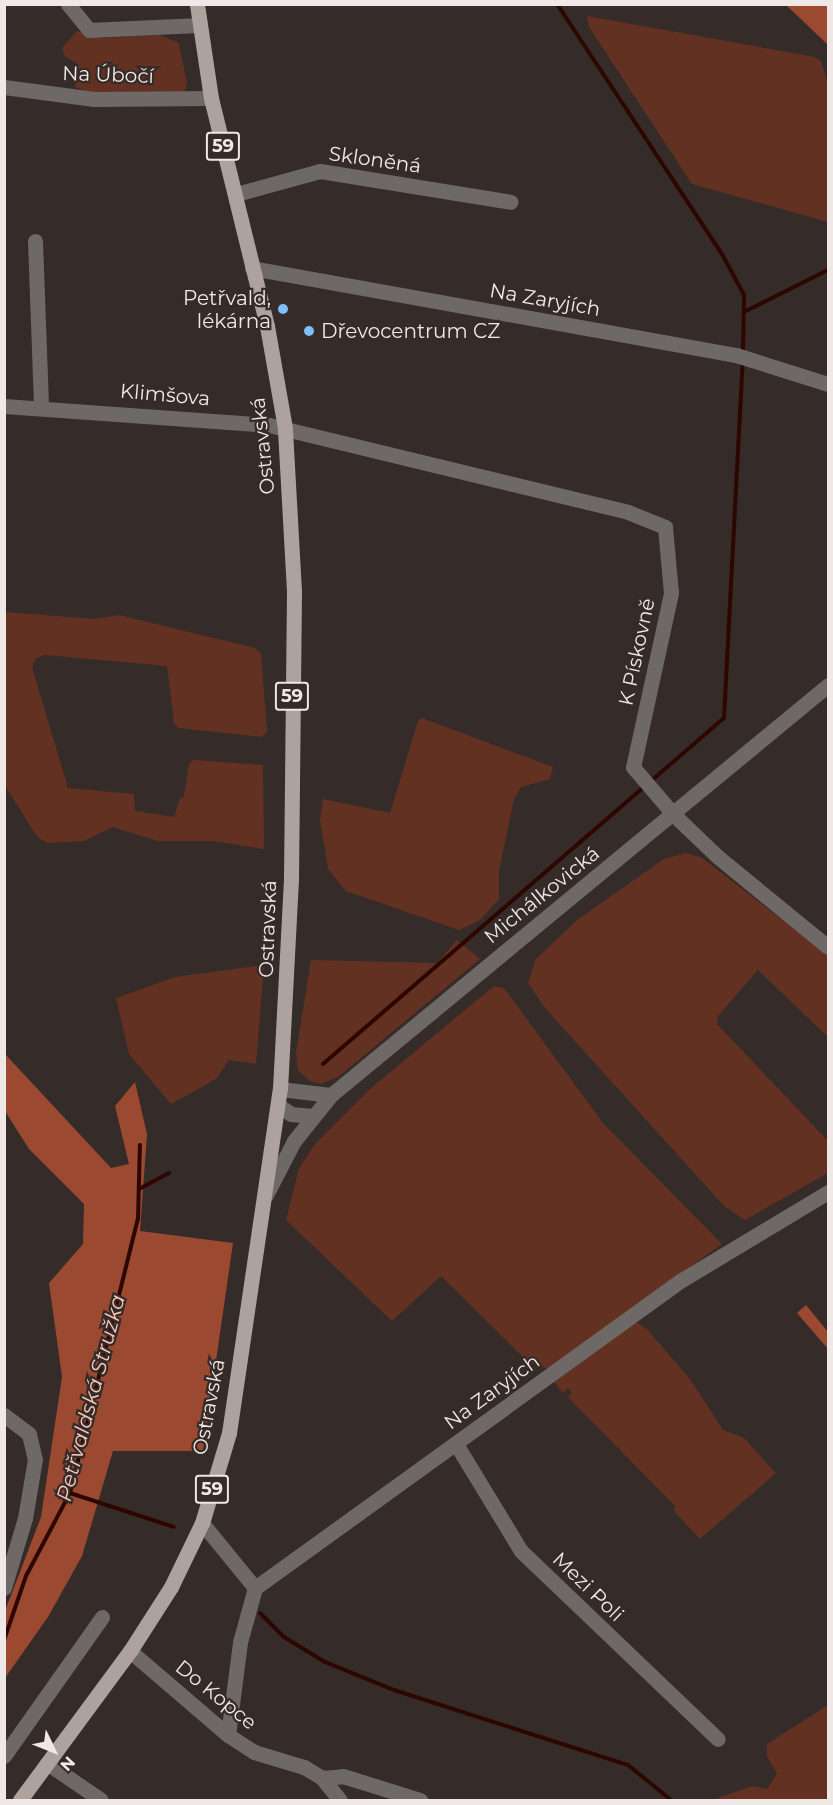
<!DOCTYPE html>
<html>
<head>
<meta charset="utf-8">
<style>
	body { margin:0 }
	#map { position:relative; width:833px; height:1805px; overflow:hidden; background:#352b28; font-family:Montserrat,sans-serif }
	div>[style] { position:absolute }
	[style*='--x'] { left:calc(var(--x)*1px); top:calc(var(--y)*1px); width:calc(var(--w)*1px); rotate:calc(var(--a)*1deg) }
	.green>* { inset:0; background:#633122 }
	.forest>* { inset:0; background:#9b4a31 }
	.stream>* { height:4px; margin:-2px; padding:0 2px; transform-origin:2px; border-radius:2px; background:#2e0600 }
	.minor>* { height:15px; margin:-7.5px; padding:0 7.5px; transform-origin:7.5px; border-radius:7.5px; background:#6e6867 }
	.major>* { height:15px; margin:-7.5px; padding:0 7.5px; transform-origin:7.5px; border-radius:7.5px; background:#aea29f }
	.dots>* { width:16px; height:16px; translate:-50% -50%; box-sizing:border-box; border:3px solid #352b28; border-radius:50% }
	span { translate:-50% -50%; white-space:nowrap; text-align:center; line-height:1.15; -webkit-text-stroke:4.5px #352b28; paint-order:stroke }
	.shield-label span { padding:2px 4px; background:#352b28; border:2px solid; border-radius:4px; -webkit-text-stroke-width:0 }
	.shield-label { font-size:18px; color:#efe8e6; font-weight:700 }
	.street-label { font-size:20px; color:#efe8e6 }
	.poi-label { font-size:20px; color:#efe8e6 }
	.right { translate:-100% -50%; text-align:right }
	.left { translate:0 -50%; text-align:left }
	.water-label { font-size:21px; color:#f9cabb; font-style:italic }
	.frame { position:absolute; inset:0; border:6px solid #efe8e6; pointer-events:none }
	.north { position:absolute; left:24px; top:1721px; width:60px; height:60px; -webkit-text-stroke:4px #352b28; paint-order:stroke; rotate:133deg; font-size:16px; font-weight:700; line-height:24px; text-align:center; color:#efe8e6 }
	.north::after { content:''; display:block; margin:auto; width:21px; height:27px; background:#efe8e6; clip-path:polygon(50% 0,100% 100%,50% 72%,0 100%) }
</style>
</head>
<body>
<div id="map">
	<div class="green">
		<i style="clip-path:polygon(587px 16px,815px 57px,821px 61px,828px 84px,828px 222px,692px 184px,589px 27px)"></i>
		<i style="clip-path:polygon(77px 31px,103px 38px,160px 35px,179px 43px,187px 84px,183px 95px,96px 95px,75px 87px,77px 63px,65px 57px,62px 48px)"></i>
		<i style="clip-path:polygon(5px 612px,95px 619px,119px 615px,255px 648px,261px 653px,267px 731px,262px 737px,178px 728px,174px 723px,167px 666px,45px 655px,36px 658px,32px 667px,68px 788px,134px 794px,135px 811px,174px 817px,180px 798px,184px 797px,189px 764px,193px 760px,263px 765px,264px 849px,213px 841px,158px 841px,113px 827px,84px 841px,48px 843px,38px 838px,5px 786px)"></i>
		<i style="clip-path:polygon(422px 718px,553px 767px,550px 779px,521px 787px,514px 799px,499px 871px,499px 899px,480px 920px,459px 930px,346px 891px,328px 869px,320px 820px,323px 799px,390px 813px,418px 721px)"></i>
		<i style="clip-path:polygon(686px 853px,702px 858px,828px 955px,828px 1037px,758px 970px,718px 1016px,717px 1024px,828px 1141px,828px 1173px,745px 1220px,724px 1206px,545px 1008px,528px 983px,536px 959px,577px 920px,664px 859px)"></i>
		<i style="clip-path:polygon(457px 940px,480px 959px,338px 1077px,321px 1084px,310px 1081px,298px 1070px,296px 1053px,311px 960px,437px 963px)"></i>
		<i style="clip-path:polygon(264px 965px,256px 1064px,229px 1060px,216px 1079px,171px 1104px,129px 1054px,116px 998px,175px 977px)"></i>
		<i style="clip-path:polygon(494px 986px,504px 988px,603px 1123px,722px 1244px,548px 1369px,528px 1362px,441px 1276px,392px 1321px,286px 1220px,299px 1168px,316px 1143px,371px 1088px)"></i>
		<i style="clip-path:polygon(634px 1321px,646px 1328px,690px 1379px,723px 1430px,744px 1438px,776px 1473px,700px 1539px,673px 1510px,676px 1507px,568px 1397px,572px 1393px,568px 1388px,563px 1393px,554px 1382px)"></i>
		<i style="clip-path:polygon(828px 1705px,828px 1800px,713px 1800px,752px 1786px,767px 1789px,777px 1774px,767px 1756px,767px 1744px)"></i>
	</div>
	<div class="forest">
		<i style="clip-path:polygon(786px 5px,828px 5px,828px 45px,804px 22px)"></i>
		<i style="clip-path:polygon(5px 1054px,111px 1168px,129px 1164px,115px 1106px,135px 1082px,147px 1134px,140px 1231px,233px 1243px,203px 1451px,113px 1451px,82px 1556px,48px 1617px,5px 1678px,5px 1611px,41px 1517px,62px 1377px,49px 1283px,83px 1244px,84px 1204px,29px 1149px,5px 1111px)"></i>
		<i style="clip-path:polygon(806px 1305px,828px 1332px,828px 1349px,797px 1313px)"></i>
	</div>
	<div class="stream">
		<i style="--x:557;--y:4;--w:300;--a:56.6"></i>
		<i style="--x:722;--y:254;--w:47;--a:61.8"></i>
		<i style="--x:744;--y:295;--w:58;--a:91"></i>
		<i style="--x:746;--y:311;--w:92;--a:-26.6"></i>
		<i style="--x:651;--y:781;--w:96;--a:-40.8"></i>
		<i style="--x:724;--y:718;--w:358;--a:-87"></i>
		<i style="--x:323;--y:1064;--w:425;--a:-40.8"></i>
		<i style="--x:139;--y:1189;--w:34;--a:-28"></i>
		<i style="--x:70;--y:1493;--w:109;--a:18.1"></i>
		<i style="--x:260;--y:1613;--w:34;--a:45"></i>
		<i style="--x:284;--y:1637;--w:48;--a:31.4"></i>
		<i style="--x:325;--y:1662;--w:74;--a:22.1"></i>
		<i style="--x:394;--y:1690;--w:246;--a:17.8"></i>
		<i style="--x:628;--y:1765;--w:55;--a:39.1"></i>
		<i style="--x:4;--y:1640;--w:68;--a:-71"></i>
		<i style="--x:26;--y:1576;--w:94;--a:-62.1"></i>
		<i style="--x:70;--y:1493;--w:282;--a:-76.1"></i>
		<i style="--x:138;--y:1219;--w:74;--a:-88.5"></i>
	</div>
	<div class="minor">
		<i style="--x:68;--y:4;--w:33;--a:51"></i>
		<i style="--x:89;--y:30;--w:110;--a:-2.6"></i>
		<i style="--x:4;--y:87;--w:91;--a:7.6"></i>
		<i style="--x:94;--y:99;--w:117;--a:-0.5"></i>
		<i style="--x:236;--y:194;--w:87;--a:-15.3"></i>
		<i style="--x:320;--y:171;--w:193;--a:9.2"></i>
		<i style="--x:35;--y:241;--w:165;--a:87.9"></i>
		<i style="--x:252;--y:268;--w:492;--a:10.2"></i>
		<i style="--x:736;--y:355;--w:96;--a:17.5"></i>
		<i style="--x:4;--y:406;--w:266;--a:4.1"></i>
		<i style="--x:269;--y:425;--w:369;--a:13.6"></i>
		<i style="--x:628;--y:512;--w:40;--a:22"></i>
		<i style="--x:665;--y:527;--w:66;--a:84.8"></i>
		<i style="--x:671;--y:593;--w:178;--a:102.3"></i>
		<i style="--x:633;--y:767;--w:62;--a:49.6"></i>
		<i style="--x:673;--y:814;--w:62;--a:43.7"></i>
		<i style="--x:718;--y:857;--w:142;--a:39.3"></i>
		<i style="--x:280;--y:1089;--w:51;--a:6.7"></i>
		<i style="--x:278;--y:1105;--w:16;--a:35"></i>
		<i style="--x:291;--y:1114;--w:22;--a:5"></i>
		<i style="--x:266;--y:1195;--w:61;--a:-62.6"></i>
		<i style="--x:294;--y:1141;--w:59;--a:-51.2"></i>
		<i style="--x:331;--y:1095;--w:644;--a:-39.52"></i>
		<i style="--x:4;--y:1415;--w:31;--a:37"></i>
		<i style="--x:29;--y:1434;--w:26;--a:77"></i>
		<i style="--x:35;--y:1459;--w:60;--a:99.6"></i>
		<i style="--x:25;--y:1518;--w:73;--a:106.7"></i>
		<i style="--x:456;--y:1444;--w:125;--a:58.7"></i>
		<i style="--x:521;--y:1551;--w:272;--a:43.7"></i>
		<i style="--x:202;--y:1523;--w:84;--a:50.8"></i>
		<i style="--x:255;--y:1588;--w:524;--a:-35.84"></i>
		<i style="--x:680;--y:1281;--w:173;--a:-31"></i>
		<i style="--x:130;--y:1651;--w:129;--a:40.6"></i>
		<i style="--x:228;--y:1735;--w:31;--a:33"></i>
		<i style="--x:254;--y:1752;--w:52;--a:16.7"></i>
		<i style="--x:304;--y:1767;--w:21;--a:31"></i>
		<i style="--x:322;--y:1778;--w:28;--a:51"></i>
		<i style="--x:228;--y:1735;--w:94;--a:-82.6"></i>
		<i style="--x:240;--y:1642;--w:56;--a:-74.5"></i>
		<i style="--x:4;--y:1756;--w:170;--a:-54.8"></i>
		<i style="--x:47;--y:1763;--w:65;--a:34.4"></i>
		<i style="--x:322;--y:1778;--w:21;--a:-5"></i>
		<i style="--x:343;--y:1776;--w:81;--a:17.3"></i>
	</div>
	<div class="major">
		<i style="--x:20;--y:1800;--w:185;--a:-53.6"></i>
		<i style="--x:130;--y:1651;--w:76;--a:-57.4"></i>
		<i style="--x:171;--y:1587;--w:71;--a:-64.2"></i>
		<i style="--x:202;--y:1523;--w:94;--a:-73.3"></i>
		<i style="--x:229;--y:1433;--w:348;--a:-81.6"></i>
		<i style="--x:280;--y:1089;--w:210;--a:-87"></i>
		<i style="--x:291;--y:879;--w:288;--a:-89.4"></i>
		<i style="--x:294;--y:591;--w:163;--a:-93.2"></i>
		<i style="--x:285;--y:428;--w:104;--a:-100"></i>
		<i style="--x:267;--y:326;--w:235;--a:-103.8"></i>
		<i style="--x:211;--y:98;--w:95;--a:-98.5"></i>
	</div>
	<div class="dots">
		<i style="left:283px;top:309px;background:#7ebef9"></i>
		<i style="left:309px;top:331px;background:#7ebef9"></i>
	</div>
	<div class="shield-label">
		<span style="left:223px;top:146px">59</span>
		<span style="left:292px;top:696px">59</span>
		<span style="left:212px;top:1489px">59</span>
	</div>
	<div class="street-label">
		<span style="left:108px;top:75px;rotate:2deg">Na Úbočí</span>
		<span style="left:375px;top:160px;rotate:8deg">Skloněná</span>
		<span style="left:545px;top:300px;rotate:10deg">Na Zaryjích</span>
		<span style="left:165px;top:395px;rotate:5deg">Klimšova</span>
		<span style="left:263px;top:446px;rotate:-96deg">Ostravská</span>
		<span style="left:637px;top:652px;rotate:-78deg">K Pískovně</span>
		<span style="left:542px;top:895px;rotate:-39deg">Michálkovická</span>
		<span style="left:268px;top:929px;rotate:-88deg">Ostravská</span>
		<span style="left:492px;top:1392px;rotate:-36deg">Na Zaryjích</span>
		<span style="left:209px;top:1407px;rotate:-79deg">Ostravská</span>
		<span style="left:588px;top:1587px;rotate:44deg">Mezi Poli</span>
		<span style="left:216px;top:1695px;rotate:39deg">Do Kopce</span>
	</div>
	<div class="poi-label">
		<span class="right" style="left:271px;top:310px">Petřvald,<br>lékárna</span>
		<span class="left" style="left:321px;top:331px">Dřevocentrum CZ</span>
	</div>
	<div class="water-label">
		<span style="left:91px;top:1398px;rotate:-75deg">Petřvaldská Stružka</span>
	</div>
	<div class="frame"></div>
	<div class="north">N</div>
</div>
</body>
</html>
